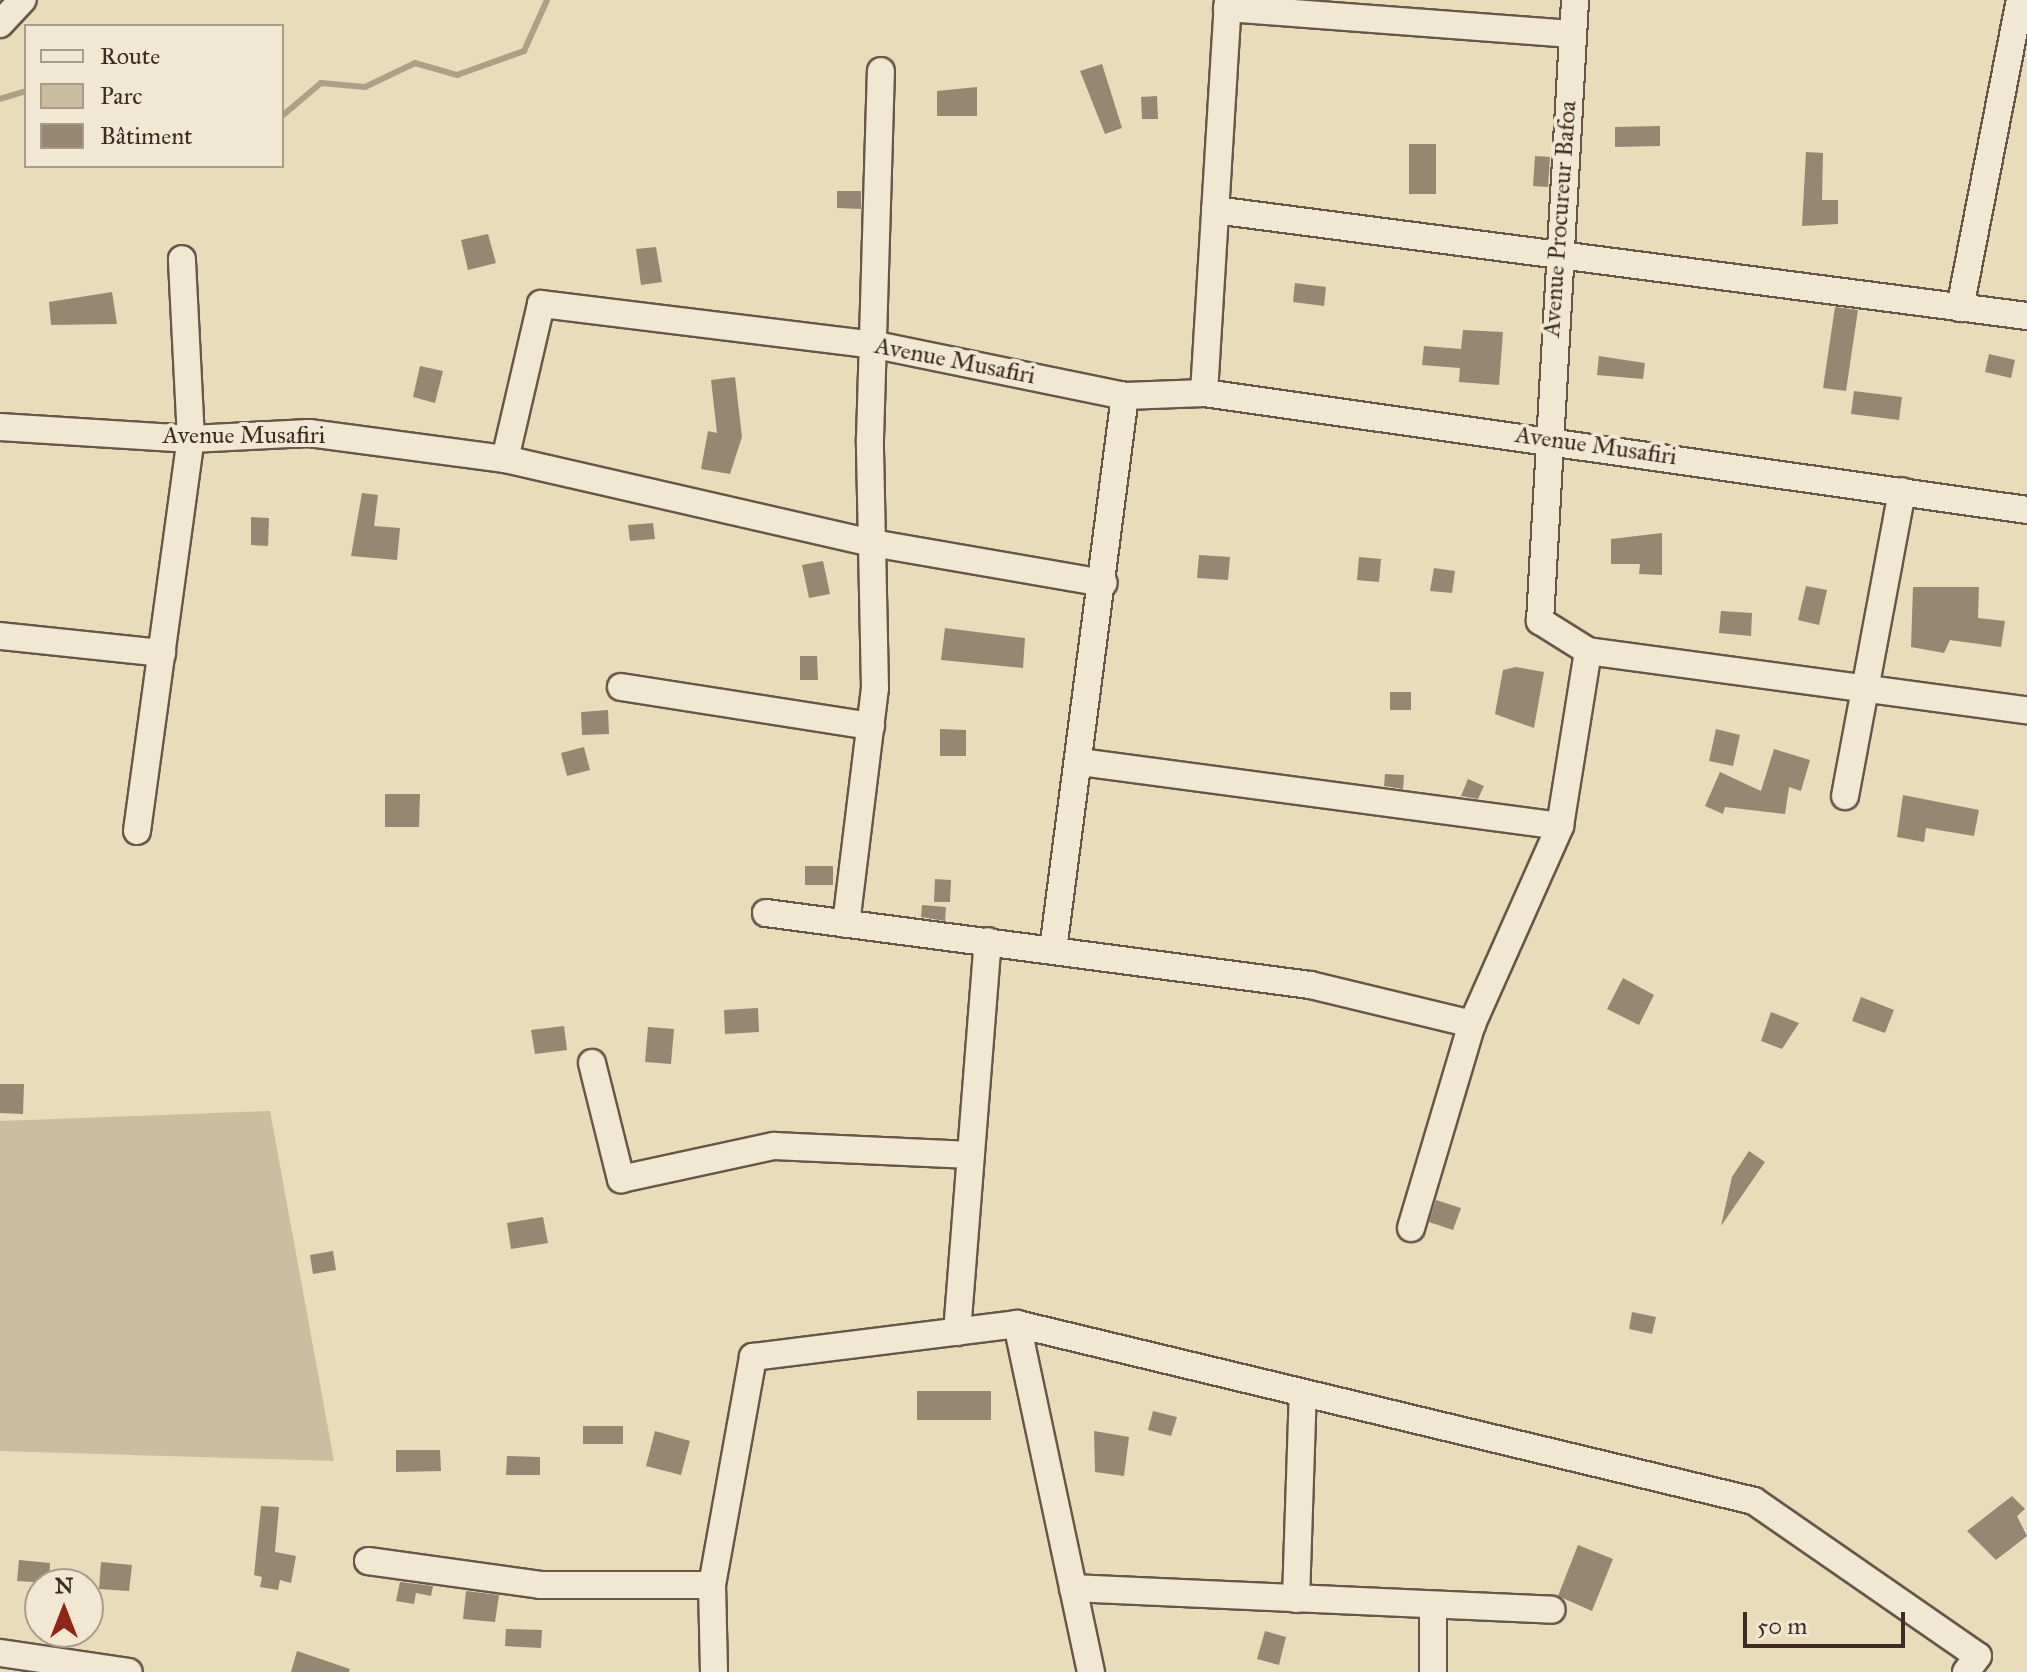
<!DOCTYPE html>
<html>
<head>
<meta charset="utf-8">
<style>
	body { margin:0 }
	#map { position:relative; width:2027px; height:1672px; overflow:hidden; background:#e8dcba; font-family:"IM FELL Great Primer",serif }
	div>[style] { position:absolute }
	[style*='--x'] { left:calc(var(--x)*1px); top:calc(var(--y)*1px); width:calc(var(--w)*1px); rotate:calc(var(--a)*1deg) }
	.green>* { inset:0; background:#cbbea0 }
	.stream>* { height:6px; margin:-3px; padding:0 3px; transform-origin:3px; border-radius:3px; background:#aea087 }
	.building>* { inset:0; background:#968772 }
	.roads { filter:drop-shadow(2px 0 #685749) drop-shadow(-2px 0 #685749) drop-shadow(0 2px #685749) drop-shadow(0 -2px #685749) }
	.minor>* { height:26px; margin:-13px; padding:0 13px; transform-origin:13px; border-radius:13px; background:#f0e8d2 }
	span { translate:-50% -50%; white-space:nowrap; text-align:center; line-height:1.15; -webkit-text-stroke:8px #f0e8d2; paint-order:stroke }
	.street-label { font-size:24px; color:#3e2b23 }
	.legend { position:absolute; left:24px; top:24px; width:260px; height:144px; box-sizing:border-box; background:#f0e8d2; border:2px solid #a99c8c; margin:0; padding:10px 14px; list-style:none; font-size:24px; color:#3e2b23 }
	.legend li { display:flex; align-items:center; gap:16px; height:40px }
	.legend b { width:40px; border:2px solid #a99c8c }
	.north { position:absolute; left:24px; top:1568px; width:80px; height:80px; box-sizing:border-box; background:#f0e8d2; border:2px solid #a99c8c; border-radius:50%; rotate:0deg; font-size:22px; font-weight:700; line-height:32px; text-align:center; color:#3e2b23 }
	.north::after { content:''; display:block; margin:auto; width:28px; height:36px; background:#8f2418; clip-path:polygon(50% 0,100% 100%,50% 72%,0 100%) }
	.scale { position:absolute; left:1743px; top:1612px; width:162px; height:36px; box-sizing:border-box; border:4px solid #3e2b23; border-top:0; padding-left:10px; font-size:24px; line-height:28px; white-space:nowrap; color:#3e2b23; -webkit-text-stroke:6px #f0e8d2; paint-order:stroke }
</style>
</head>
<body>
<div id="map">
	<div class="green">
		<i style="clip-path:polygon(270px 1111px,334px 1461px,0 1451px,0 1121px)"></i>
	</div>
	<div class="stream">
		<i style="--x:0;--y:99;--w:27;--a:-17"></i>
		<i style="--x:282;--y:116;--w:51;--a:-40.2"></i>
		<i style="--x:321;--y:83;--w:44;--a:5.2"></i>
		<i style="--x:365;--y:87;--w:55;--a:-25.6"></i>
		<i style="--x:415;--y:63;--w:44;--a:15.9"></i>
		<i style="--x:457;--y:75;--w:71;--a:-19.7"></i>
		<i style="--x:524;--y:51;--w:56;--a:-65.7"></i>
	</div>
	<div class="building">
		<i style="clip-path:polygon(1102px 64px,1122px 128px,1105px 134px,1080px 71px)"></i>
		<i style="clip-path:polygon(977px 87px,977px 116px,937px 116px,937px 91px)"></i>
		<i style="clip-path:polygon(1157px 96px,1158px 119px,1142px 119px,1141px 97px)"></i>
		<i style="clip-path:polygon(1660px 126px,1660px 146px,1615px 147px,1615px 127px)"></i>
		<i style="clip-path:polygon(1409px 144px,1436px 144px,1436px 194px,1409px 194px)"></i>
		<i style="clip-path:polygon(1806px 152px,1823px 153px,1822px 200px,1838px 200px,1838px 224px,1802px 226px)"></i>
		<i style="clip-path:polygon(1535px 156px,1550px 157px,1548px 187px,1533px 186px)"></i>
		<i style="clip-path:polygon(837px 191px,861px 191px,861px 209px,837px 208px)"></i>
		<i style="clip-path:polygon(488px 234px,496px 263px,468px 270px,461px 240px)"></i>
		<i style="clip-path:polygon(656px 247px,662px 282px,641px 285px,636px 249px)"></i>
		<i style="clip-path:polygon(1295px 283px,1326px 287px,1324px 306px,1293px 302px)"></i>
		<i style="clip-path:polygon(112px 292px,117px 324px,51px 325px,49px 302px)"></i>
		<i style="clip-path:polygon(1835px 307px,1858px 310px,1846px 391px,1823px 388px)"></i>
		<i style="clip-path:polygon(1463px 330px,1503px 332px,1499px 385px,1459px 382px,1460px 368px,1422px 365px,1424px 346px,1461px 349px)"></i>
		<i style="clip-path:polygon(1989px 354px,2015px 360px,2011px 378px,1985px 372px)"></i>
		<i style="clip-path:polygon(1599px 356px,1645px 363px,1643px 379px,1597px 375px)"></i>
		<i style="clip-path:polygon(420px 366px,443px 371px,435px 403px,413px 397px)"></i>
		<i style="clip-path:polygon(735px 377px,742px 437px,730px 474px,701px 469px,708px 431px,717px 433px,711px 380px)"></i>
		<i style="clip-path:polygon(1854px 391px,1902px 397px,1899px 420px,1851px 414px)"></i>
		<i style="clip-path:polygon(362px 493px,378px 495px,374px 526px,400px 528px,397px 560px,351px 556px)"></i>
		<i style="clip-path:polygon(251px 517px,269px 518px,268px 546px,251px 545px)"></i>
		<i style="clip-path:polygon(653px 523px,655px 539px,630px 541px,628px 525px)"></i>
		<i style="clip-path:polygon(1662px 533px,1662px 575px,1639px 574px,1640px 564px,1611px 564px,1611px 539px)"></i>
		<i style="clip-path:polygon(1199px 555px,1230px 557px,1228px 580px,1197px 578px)"></i>
		<i style="clip-path:polygon(1359px 557px,1381px 559px,1379px 582px,1357px 580px)"></i>
		<i style="clip-path:polygon(823px 561px,830px 594px,809px 598px,802px 565px)"></i>
		<i style="clip-path:polygon(1434px 568px,1455px 571px,1452px 593px,1430px 591px)"></i>
		<i style="clip-path:polygon(1806px 586px,1827px 590px,1819px 625px,1798px 620px)"></i>
		<i style="clip-path:polygon(1913px 587px,1979px 587px,1978px 618px,2005px 621px,2001px 647px,1950px 640px,1944px 653px,1911px 647px)"></i>
		<i style="clip-path:polygon(1721px 611px,1752px 613px,1751px 636px,1719px 633px)"></i>
		<i style="clip-path:polygon(945px 628px,1025px 638px,1023px 668px,941px 660px)"></i>
		<i style="clip-path:polygon(800px 656px,817px 656px,818px 680px,800px 680px)"></i>
		<i style="clip-path:polygon(1516px 667px,1544px 672px,1534px 728px,1495px 714px,1503px 670px)"></i>
		<i style="clip-path:polygon(1390px 692px,1411px 692px,1411px 710px,1390px 710px)"></i>
		<i style="clip-path:polygon(608px 710px,609px 734px,582px 735px,581px 712px)"></i>
		<i style="clip-path:polygon(940px 729px,966px 730px,966px 756px,940px 756px)"></i>
		<i style="clip-path:polygon(1716px 729px,1740px 735px,1733px 766px,1709px 761px)"></i>
		<i style="clip-path:polygon(584px 747px,590px 770px,567px 776px,561px 753px)"></i>
		<i style="clip-path:polygon(1774px 749px,1810px 760px,1801px 791px,1789px 787px,1785px 814px,1725px 807px,1723px 814px,1705px 806px,1720px 772px,1761px 791px)"></i>
		<i style="clip-path:polygon(1385px 774px,1404px 775px,1403px 789px,1384px 786px)"></i>
		<i style="clip-path:polygon(1468px 779px,1484px 786px,1478px 799px,1461px 796px)"></i>
		<i style="clip-path:polygon(385px 794px,420px 794px,419px 827px,385px 827px)"></i>
		<i style="clip-path:polygon(1903px 795px,1979px 810px,1974px 836px,1926px 828px,1924px 842px,1897px 837px)"></i>
		<i style="clip-path:polygon(805px 866px,833px 866px,833px 885px,805px 885px)"></i>
		<i style="clip-path:polygon(935px 879px,951px 880px,950px 902px,934px 902px)"></i>
		<i style="clip-path:polygon(922px 905px,946px 907px,945px 921px,921px 917px)"></i>
		<i style="clip-path:polygon(1623px 978px,1654px 995px,1639px 1025px,1607px 1009px)"></i>
		<i style="clip-path:polygon(1861px 997px,1894px 1010px,1885px 1033px,1852px 1021px)"></i>
		<i style="clip-path:polygon(758px 1008px,759px 1032px,725px 1034px,724px 1010px)"></i>
		<i style="clip-path:polygon(1771px 1012px,1799px 1023px,1782px 1049px,1761px 1041px)"></i>
		<i style="clip-path:polygon(564px 1026px,567px 1050px,535px 1054px,531px 1030px)"></i>
		<i style="clip-path:polygon(648px 1027px,674px 1029px,671px 1064px,645px 1062px)"></i>
		<i style="clip-path:polygon(0 1084px,24px 1084px,23px 1114px,0 1113px)"></i>
		<i style="clip-path:polygon(1749px 1151px,1765px 1162px,1721px 1226px,1732px 1177px)"></i>
		<i style="clip-path:polygon(1436px 1200px,1461px 1208px,1453px 1230px,1429px 1222px)"></i>
		<i style="clip-path:polygon(543px 1217px,548px 1243px,511px 1249px,507px 1223px)"></i>
		<i style="clip-path:polygon(333px 1251px,336px 1270px,313px 1274px,310px 1255px)"></i>
		<i style="clip-path:polygon(1632px 1312px,1656px 1317px,1652px 1334px,1629px 1329px)"></i>
		<i style="clip-path:polygon(917px 1391px,991px 1391px,991px 1420px,917px 1420px)"></i>
		<i style="clip-path:polygon(1153px 1411px,1177px 1417px,1171px 1436px,1148px 1430px)"></i>
		<i style="clip-path:polygon(583px 1426px,623px 1426px,623px 1444px,583px 1444px)"></i>
		<i style="clip-path:polygon(655px 1431px,690px 1441px,681px 1475px,646px 1466px)"></i>
		<i style="clip-path:polygon(1094px 1431px,1129px 1437px,1124px 1476px,1095px 1472px)"></i>
		<i style="clip-path:polygon(396px 1450px,440px 1450px,441px 1471px,396px 1472px)"></i>
		<i style="clip-path:polygon(507px 1456px,540px 1457px,540px 1475px,506px 1475px)"></i>
		<i style="clip-path:polygon(2012px 1496px,2025px 1509px,2017px 1516px,2027px 1536px,1996px 1560px,1967px 1531px)"></i>
		<i style="clip-path:polygon(261px 1506px,279px 1507px,275px 1552px,296px 1556px,291px 1583px,280px 1580px,278px 1590px,260px 1587px,262px 1577px,254px 1575px)"></i>
		<i style="clip-path:polygon(1578px 1545px,1613px 1559px,1592px 1611px,1558px 1596px)"></i>
		<i style="clip-path:polygon(19px 1560px,50px 1563px,49px 1583px,17px 1581px)"></i>
		<i style="clip-path:polygon(101px 1562px,132px 1565px,129px 1591px,99px 1589px)"></i>
		<i style="clip-path:polygon(400px 1582px,433px 1586px,431px 1596px,416px 1593px,414px 1604px,396px 1601px)"></i>
		<i style="clip-path:polygon(466px 1591px,499px 1595px,495px 1622px,463px 1619px)"></i>
		<i style="clip-path:polygon(506px 1629px,542px 1630px,541px 1648px,505px 1646px)"></i>
		<i style="clip-path:polygon(1265px 1631px,1286px 1637px,1279px 1665px,1257px 1659px)"></i>
		<i style="clip-path:polygon(297px 1651px,350px 1669px,349px 1672px,291px 1672px)"></i>
	</div>
	<div class="roads">
		<div class="minor">
			<i style="--x:1227;--y:8;--w:346;--a:4.3"></i>
			<i style="--x:0;--y:24;--w:33;--a:-47"></i>
			<i style="--x:1215;--y:210;--w:819;--a:7.44"></i>
			<i style="--x:1960;--y:308;--w:314;--a:-79"></i>
			<i style="--x:1204;--y:393;--w:394;--a:-86.5"></i>
			<i style="--x:0;--y:427;--w:191;--a:3.6"></i>
			<i style="--x:191;--y:439;--w:118;--a:-2.9"></i>
			<i style="--x:309;--y:433;--w:198;--a:7.6"></i>
			<i style="--x:505;--y:459;--w:159;--a:-76.9"></i>
			<i style="--x:541;--y:304;--w:337;--a:7"></i>
			<i style="--x:876;--y:345;--w:254;--a:11.6"></i>
			<i style="--x:1125;--y:396;--w:79;--a:-2.2"></i>
			<i style="--x:1204;--y:393;--w:831;--a:8.09"></i>
			<i style="--x:505;--y:459;--w:376;--a:12.9"></i>
			<i style="--x:872;--y:543;--w:235;--a:9.8"></i>
			<i style="--x:0;--y:636;--w:163;--a:6"></i>
			<i style="--x:1588;--y:651;--w:443;--a:7.7"></i>
			<i style="--x:621;--y:687;--w:253;--a:8.9"></i>
			<i style="--x:1081;--y:762;--w:483;--a:7.6"></i>
			<i style="--x:1845;--y:796;--w:310;--a:-79.4"></i>
			<i style="--x:137;--y:831;--w:396;--a:-82.2"></i>
			<i style="--x:191;--y:439;--w:180;--a:-92.9"></i>
			<i style="--x:766;--y:913;--w:549;--a:7.54"></i>
			<i style="--x:1310;--y:985;--w:167;--a:13.5"></i>
			<i style="--x:846;--y:924;--w:238;--a:-83"></i>
			<i style="--x:875;--y:688;--w:249;--a:-91.2"></i>
			<i style="--x:870;--y:439;--w:368;--a:-88.3"></i>
			<i style="--x:1053;--y:950;--w:559;--a:-82.6"></i>
			<i style="--x:592;--y:1063;--w:120;--a:76"></i>
			<i style="--x:621;--y:1179;--w:157;--a:-12.2"></i>
			<i style="--x:774;--y:1146;--w:197;--a:2.6"></i>
			<i style="--x:1411;--y:1228;--w:213;--a:-73.4"></i>
			<i style="--x:1472;--y:1024;--w:217;--a:-66"></i>
			<i style="--x:1560;--y:826;--w:177;--a:-80.9"></i>
			<i style="--x:1588;--y:651;--w:57;--a:-148"></i>
			<i style="--x:1540;--y:621;--w:622;--a:-86.77"></i>
			<i style="--x:1017;--y:1324;--w:356;--a:78"></i>
			<i style="--x:957;--y:1332;--w:392;--a:-85.5"></i>
			<i style="--x:368;--y:1561;--w:174;--a:7.9"></i>
			<i style="--x:540;--y:1585;--w:172;--a:0"></i>
			<i style="--x:1073;--y:1588;--w:479;--a:2.6"></i>
			<i style="--x:1296;--y:1599;--w:206;--a:-88.1"></i>
			<i style="--x:0;--y:1653;--w:130;--a:8.4"></i>
			<i style="--x:714;--y:1672;--w:87;--a:-91.3"></i>
			<i style="--x:712;--y:1585;--w:232;--a:-79.8"></i>
			<i style="--x:753;--y:1357;--w:266;--a:-7.1"></i>
			<i style="--x:1017;--y:1324;--w:758;--a:13.5"></i>
			<i style="--x:1754;--y:1501;--w:272;--a:34.7"></i>
			<i style="--x:1978;--y:1656;--w:20;--a:127"></i>
			<i style="--x:1433;--y:1672;--w:67;--a:-90"></i>
		</div>
	</div>
	<div class="street-label">
		<span style="left:1560px;top:219px;rotate:-86deg">Avenue Procureur Bafoa</span>
		<span style="left:955px;top:361px;rotate:11deg">Avenue Musafiri</span>
		<span style="left:244px;top:436px">Avenue Musafiri</span>
		<span style="left:1596px;top:446px;rotate:8deg">Avenue Musafiri</span>
	</div>
	<ul class="legend">
	<li><b style="height:10px;background:#f0e8d2"></b>Route</li>
	<li><b style="height:22px;background:#cbbea0"></b>Parc</li>
	<li><b style="height:22px;background:#968772"></b>Bâtiment</li>
	</ul>
	<div class="north">N</div>
	<div class="scale">50 m</div>
</div>
</body>
</html>
